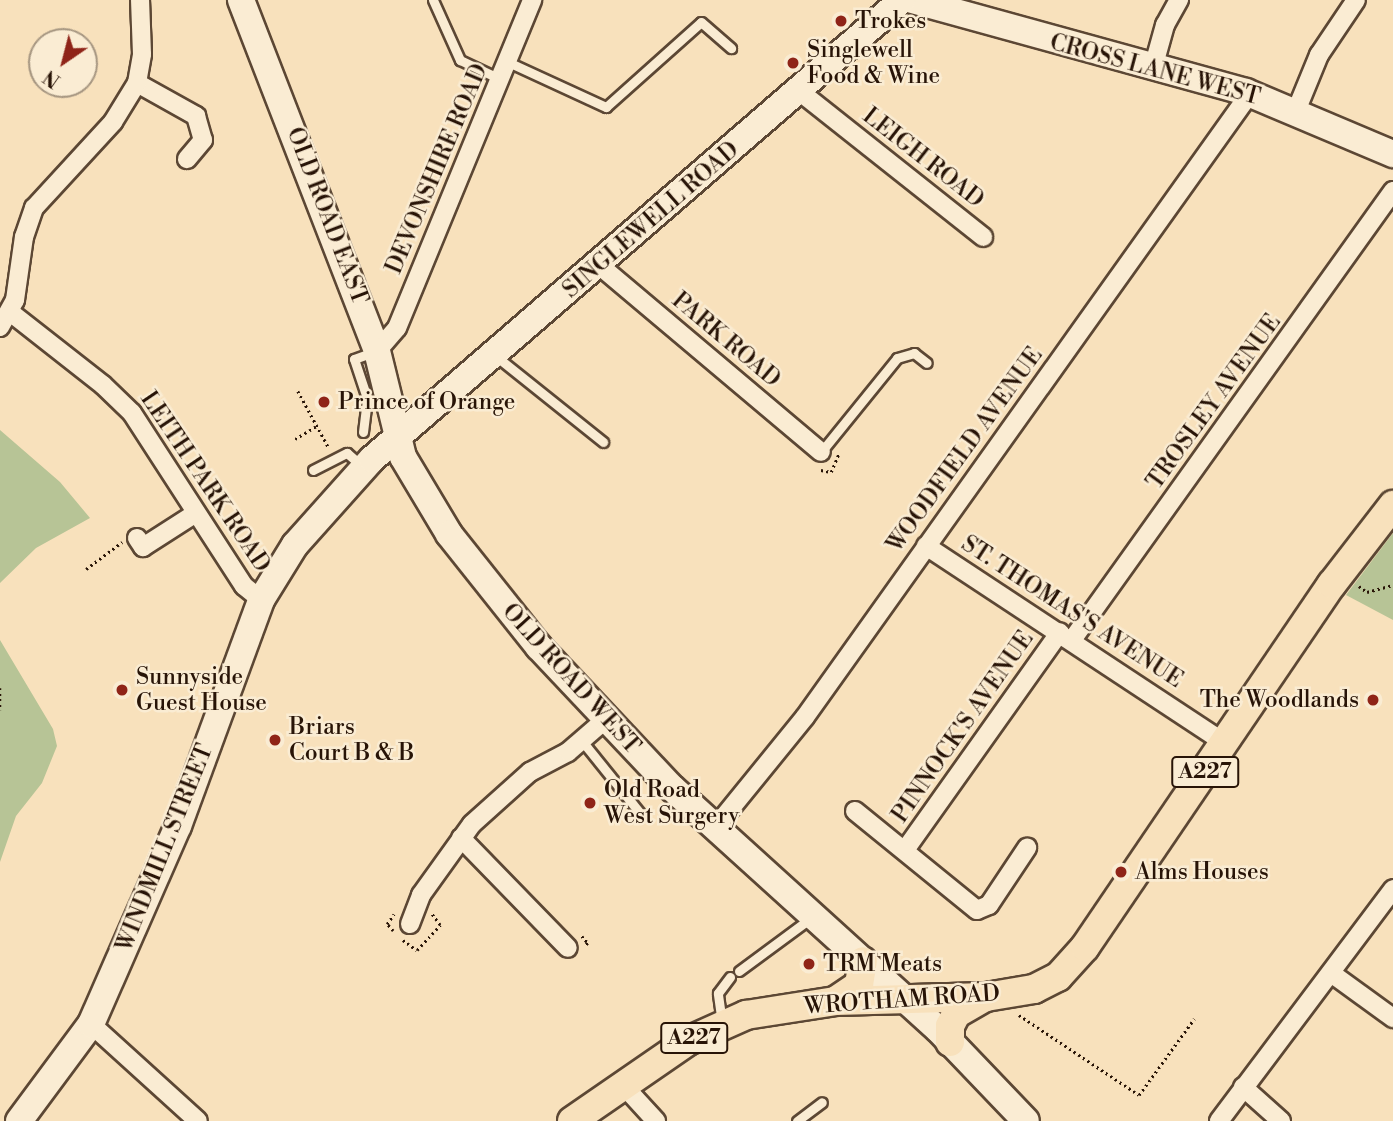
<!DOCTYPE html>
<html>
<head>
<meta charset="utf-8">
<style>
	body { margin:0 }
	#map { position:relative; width:1393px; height:1121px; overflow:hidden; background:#f8e1bc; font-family:"Libre Bodoni",serif }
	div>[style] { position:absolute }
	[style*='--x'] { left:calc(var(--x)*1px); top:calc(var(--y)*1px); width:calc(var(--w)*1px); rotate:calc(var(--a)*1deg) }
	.green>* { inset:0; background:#b7c496 }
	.path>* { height:2.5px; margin-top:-1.25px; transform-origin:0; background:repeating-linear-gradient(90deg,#281407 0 2px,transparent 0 5.5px) }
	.roads { filter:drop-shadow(2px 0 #5c4734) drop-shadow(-2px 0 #5c4734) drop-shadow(0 2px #5c4734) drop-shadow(0 -2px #5c4734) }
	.lane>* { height:9px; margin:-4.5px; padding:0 4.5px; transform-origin:4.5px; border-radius:4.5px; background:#faecd3 }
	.street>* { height:18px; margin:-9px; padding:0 9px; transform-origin:9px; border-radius:9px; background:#faecd3 }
	.secondary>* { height:26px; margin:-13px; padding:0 13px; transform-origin:13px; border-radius:13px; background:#faecd3 }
	.primary>* { height:28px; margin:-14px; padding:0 14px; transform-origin:14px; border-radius:14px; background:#f8e1bc }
	.dots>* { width:19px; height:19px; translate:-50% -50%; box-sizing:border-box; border:4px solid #faecd3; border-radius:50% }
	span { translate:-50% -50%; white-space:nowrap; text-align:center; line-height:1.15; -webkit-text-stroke:5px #faecd3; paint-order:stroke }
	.shield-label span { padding:2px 5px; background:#faecd3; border:2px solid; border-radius:5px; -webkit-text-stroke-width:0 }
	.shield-label { font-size:21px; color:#281407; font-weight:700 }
	.poi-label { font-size:23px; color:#281407 }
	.left { translate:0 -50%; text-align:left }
	.right { translate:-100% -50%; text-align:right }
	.street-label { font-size:23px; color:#281407 }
	.north { position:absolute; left:28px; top:28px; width:70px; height:70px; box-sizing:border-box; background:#faecd3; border:2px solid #a69681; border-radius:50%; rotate:215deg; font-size:19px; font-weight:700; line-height:28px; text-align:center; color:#281407 }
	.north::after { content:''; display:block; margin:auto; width:24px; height:32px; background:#8f2418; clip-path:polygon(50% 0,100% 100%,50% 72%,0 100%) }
</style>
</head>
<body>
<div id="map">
	<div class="green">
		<i style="clip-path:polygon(0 430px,60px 482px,90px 518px,36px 548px,0 583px)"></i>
		<i style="clip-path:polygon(1393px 533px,1393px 620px,1346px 595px)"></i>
		<i style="clip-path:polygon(0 640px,53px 729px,57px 746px,42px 783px,16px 816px,0 862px)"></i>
	</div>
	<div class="path">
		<i style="--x:298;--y:391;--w:65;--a:61.5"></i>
		<i style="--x:295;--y:439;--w:26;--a:-31"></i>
		<i style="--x:821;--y:470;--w:10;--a:11"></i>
		<i style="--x:831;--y:472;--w:21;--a:-67"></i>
		<i style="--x:86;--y:569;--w:45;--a:-36.9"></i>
		<i style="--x:1359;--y:586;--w:10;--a:37"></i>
		<i style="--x:1367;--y:592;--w:27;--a:-15"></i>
		<i style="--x:0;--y:688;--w:22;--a:90"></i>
		<i style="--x:393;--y:931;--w:9;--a:-131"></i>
		<i style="--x:387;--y:924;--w:12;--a:-55"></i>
		<i style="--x:582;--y:936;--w:9;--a:49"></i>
		<i style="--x:588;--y:943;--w:4;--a:135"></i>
		<i style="--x:403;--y:940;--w:17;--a:36"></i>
		<i style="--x:417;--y:950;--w:34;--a:-47"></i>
		<i style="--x:440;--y:925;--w:15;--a:-127"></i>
		<i style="--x:1019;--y:1015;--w:144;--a:33.7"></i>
		<i style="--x:1139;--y:1095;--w:94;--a:-54.1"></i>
	</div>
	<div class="roads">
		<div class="lane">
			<i style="--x:433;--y:0;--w:66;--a:65.8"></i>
			<i style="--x:460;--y:60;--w:44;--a:25.4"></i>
			<i style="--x:508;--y:62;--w:108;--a:24.7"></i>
			<i style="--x:606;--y:107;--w:127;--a:-41.8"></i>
			<i style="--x:701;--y:22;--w:40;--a:41"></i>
			<i style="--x:497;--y:357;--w:136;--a:38.7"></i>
			<i style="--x:363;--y:432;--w:34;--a:-83"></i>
			<i style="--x:367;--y:398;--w:41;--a:-108.4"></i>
			<i style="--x:354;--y:359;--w:20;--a:-20"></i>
			<i style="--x:821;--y:452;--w:121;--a:-51"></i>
			<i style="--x:897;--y:358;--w:18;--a:-16"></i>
			<i style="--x:914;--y:353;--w:16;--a:38"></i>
			<i style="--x:313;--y:470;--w:38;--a:-27"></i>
			<i style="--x:347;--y:453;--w:18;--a:41"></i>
			<i style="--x:582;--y:741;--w:91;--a:51.2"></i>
			<i style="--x:739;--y:971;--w:89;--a:-36.4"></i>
			<i style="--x:722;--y:1023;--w:30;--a:-98"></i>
			<i style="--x:718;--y:993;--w:20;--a:-53"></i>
			<i style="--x:797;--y:1121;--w:31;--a:-37"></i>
		</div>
		<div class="street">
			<i style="--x:1153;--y:68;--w:45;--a:-74.4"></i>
			<i style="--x:1165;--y:25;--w:29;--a:-61"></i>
			<i style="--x:137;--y:83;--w:68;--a:29.2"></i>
			<i style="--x:196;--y:116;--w:25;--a:74"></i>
			<i style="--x:203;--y:140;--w:25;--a:130"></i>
			<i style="--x:799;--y:91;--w:235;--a:38.4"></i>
			<i style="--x:1296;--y:111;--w:61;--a:-67.7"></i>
			<i style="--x:1319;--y:55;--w:66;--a:-56.1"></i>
			<i style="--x:599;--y:265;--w:290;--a:40.1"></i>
			<i style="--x:10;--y:312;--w:118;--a:38.1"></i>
			<i style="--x:103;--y:385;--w:40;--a:44"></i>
			<i style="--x:132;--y:413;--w:206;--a:57.1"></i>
			<i style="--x:244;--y:586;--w:22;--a:39"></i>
			<i style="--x:0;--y:327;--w:31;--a:-61"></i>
			<i style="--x:15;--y:300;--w:64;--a:-81.9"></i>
			<i style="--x:24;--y:237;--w:31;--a:-71"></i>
			<i style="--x:34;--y:208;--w:117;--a:-47.4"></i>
			<i style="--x:113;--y:122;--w:46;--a:-58.4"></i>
			<i style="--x:137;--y:83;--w:29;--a:-80"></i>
			<i style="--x:142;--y:54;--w:54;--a:-92.1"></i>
			<i style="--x:377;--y:351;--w:30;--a:-49"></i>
			<i style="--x:397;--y:328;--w:355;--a:-67.6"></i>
			<i style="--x:137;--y:538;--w:11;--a:56"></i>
			<i style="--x:143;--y:547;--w:63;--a:-32.7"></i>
			<i style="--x:926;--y:546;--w:358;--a:33.4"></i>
			<i style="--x:1072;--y:640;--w:552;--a:-54.44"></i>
			<i style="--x:855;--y:811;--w:157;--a:39.1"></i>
			<i style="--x:977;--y:910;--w:13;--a:-23"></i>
			<i style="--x:989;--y:905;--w:69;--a:-56.3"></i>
			<i style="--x:714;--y:829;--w:144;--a:-50.9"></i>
			<i style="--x:805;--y:717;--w:754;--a:-54.5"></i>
			<i style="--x:1243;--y:103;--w:11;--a:-75"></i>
			<i style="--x:461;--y:838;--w:153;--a:45.8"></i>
			<i style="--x:905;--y:850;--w:267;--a:-54.6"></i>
			<i style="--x:410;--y:924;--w:31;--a:-69"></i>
			<i style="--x:421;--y:895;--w:87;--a:-54.3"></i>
			<i style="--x:472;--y:824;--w:78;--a:-41.9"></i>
			<i style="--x:530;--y:772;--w:43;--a:-27.8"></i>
			<i style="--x:568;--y:752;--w:49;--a:-40.9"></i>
			<i style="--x:1331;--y:973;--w:77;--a:36"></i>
			<i style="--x:91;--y:1024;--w:144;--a:42.2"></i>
			<i style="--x:623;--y:1085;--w:49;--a:47.5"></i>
			<i style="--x:1243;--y:1087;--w:51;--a:41.8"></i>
			<i style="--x:1219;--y:1121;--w:290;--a:-53.1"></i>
		</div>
		<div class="secondary">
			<i style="--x:241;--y:0;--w:376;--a:68.8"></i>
			<i style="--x:377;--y:351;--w:109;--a:76.2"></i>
			<i style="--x:403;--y:457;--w:90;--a:59.1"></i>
			<i style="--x:449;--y:534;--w:144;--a:51.5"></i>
			<i style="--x:539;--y:647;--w:194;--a:46.7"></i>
			<i style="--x:672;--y:788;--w:359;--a:42.2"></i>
			<i style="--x:938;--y:1029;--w:127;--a:46.3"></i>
			<i style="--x:912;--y:0;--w:346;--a:15.4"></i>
			<i style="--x:1246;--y:92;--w:160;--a:22.9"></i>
			<i style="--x:19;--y:1121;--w:121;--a:-53.4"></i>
			<i style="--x:91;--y:1024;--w:216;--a:-66.3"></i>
			<i style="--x:178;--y:826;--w:241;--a:-69.8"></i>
			<i style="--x:261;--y:600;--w:65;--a:-58.3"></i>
			<i style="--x:295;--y:545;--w:115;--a:-48.2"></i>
			<i style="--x:372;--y:459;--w:701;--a:-40.89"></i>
		</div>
		<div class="primary">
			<i style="--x:835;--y:1001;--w:29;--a:-34"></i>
			<i style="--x:859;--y:985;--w:24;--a:-81"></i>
			<i style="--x:950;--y:1042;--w:16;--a:-90"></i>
			<i style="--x:950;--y:1026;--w:13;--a:-63"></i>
			<i style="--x:956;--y:1014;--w:34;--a:-30"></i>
			<i style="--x:572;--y:1121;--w:141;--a:-34.6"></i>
			<i style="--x:688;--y:1041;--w:64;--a:-24.1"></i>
			<i style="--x:746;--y:1015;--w:90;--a:-8.9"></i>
			<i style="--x:835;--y:1001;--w:151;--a:-1.5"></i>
			<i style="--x:986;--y:997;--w:49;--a:-9.5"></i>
			<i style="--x:1034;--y:989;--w:27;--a:-27"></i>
			<i style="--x:1058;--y:977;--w:40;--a:-48"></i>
			<i style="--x:1085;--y:947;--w:439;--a:-55.8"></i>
			<i style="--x:1332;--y:584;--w:100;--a:-52.3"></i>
		</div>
	</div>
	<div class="dots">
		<i style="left:841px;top:21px;background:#8f2418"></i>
		<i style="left:793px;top:63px;background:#8f2418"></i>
		<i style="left:324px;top:402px;background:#8f2418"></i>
		<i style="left:122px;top:690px;background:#8f2418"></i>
		<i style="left:1373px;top:700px;background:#8f2418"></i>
		<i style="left:275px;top:740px;background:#8f2418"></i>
		<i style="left:590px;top:803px;background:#8f2418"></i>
		<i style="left:1121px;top:872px;background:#8f2418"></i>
		<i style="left:809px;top:964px;background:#8f2418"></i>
	</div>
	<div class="shield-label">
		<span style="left:1205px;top:772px">A227</span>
		<span style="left:694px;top:1038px">A227</span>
	</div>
	<div class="poi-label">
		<span class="left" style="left:855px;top:21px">Trokes</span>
		<span class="left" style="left:807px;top:63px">Singlewell<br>Food &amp; Wine</span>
		<span class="left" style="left:338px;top:402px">Prince of Orange</span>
		<span class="left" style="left:136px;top:690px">Sunnyside<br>Guest House</span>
		<span class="right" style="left:1359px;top:700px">The Woodlands</span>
		<span class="left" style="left:289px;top:740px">Briars<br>Court B &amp; B</span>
		<span class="left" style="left:604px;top:803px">Old Road<br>West Surgery</span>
		<span class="left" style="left:1135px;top:872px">Alms Houses</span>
		<span class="left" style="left:823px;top:964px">TRM Meats</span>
	</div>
	<div class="street-label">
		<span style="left:1155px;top:70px;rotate:15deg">CROSS LANE WEST</span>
		<span style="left:923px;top:158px;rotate:38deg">LEIGH ROAD</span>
		<span style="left:437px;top:169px;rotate:-67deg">DEVONSHIRE ROAD</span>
		<span style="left:327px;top:216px;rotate:69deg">OLD ROAD EAST</span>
		<span style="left:651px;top:220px;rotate:-41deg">SINGLEWELL ROAD</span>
		<span style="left:726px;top:340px;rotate:40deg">PARK ROAD</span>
		<span style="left:1214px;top:402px;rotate:-54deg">TROSLEY AVENUE</span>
		<span style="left:965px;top:450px;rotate:-54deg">WOODFIELD AVENUE</span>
		<span style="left:205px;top:482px;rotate:56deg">LEITH PARK ROAD</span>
		<span style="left:1072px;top:612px;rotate:33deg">ST. THOMAS'S AVENUE</span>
		<span style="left:571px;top:679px;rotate:48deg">OLD ROAD WEST</span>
		<span style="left:963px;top:727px;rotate:-55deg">PINNOCK'S AVENUE</span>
		<span style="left:165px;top:848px;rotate:-68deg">WINDMILL STREET</span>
		<span style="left:902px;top:1000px;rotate:-4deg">WROTHAM ROAD</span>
	</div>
	<div class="north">N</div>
</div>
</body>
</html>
